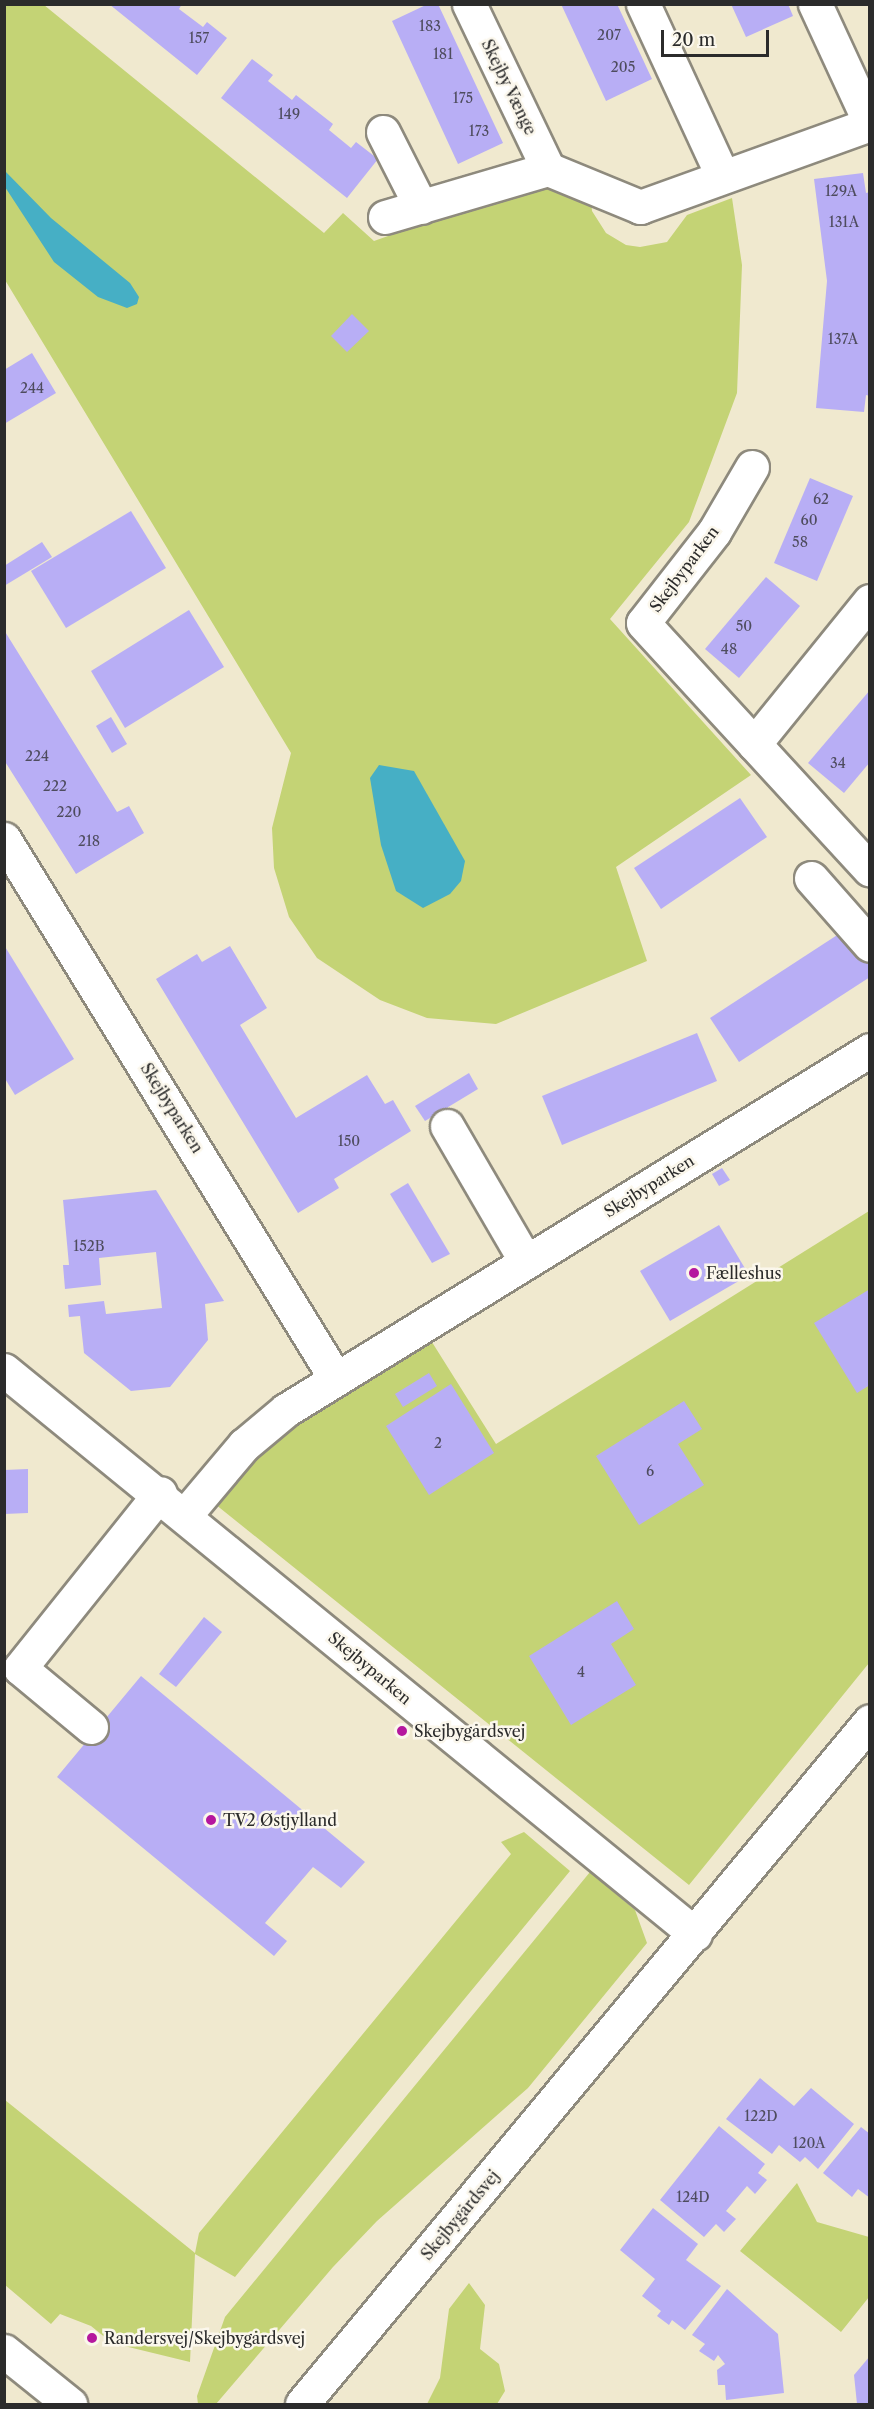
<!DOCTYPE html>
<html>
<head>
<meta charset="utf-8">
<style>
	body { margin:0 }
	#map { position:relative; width:874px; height:2409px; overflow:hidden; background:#f0e9cf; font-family:"Libre Caslon Text",serif }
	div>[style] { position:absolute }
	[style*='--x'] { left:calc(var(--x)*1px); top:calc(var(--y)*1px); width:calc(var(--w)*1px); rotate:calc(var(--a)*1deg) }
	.green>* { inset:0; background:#c4d375 }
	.water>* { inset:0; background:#46afc5 }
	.building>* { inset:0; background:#b8aef5 }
	.roads { filter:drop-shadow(2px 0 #8e8a7d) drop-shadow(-2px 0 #8e8a7d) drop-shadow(0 2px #8e8a7d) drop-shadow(0 -2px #8e8a7d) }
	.minor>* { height:33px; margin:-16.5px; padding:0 16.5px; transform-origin:16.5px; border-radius:16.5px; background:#fff }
	.major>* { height:33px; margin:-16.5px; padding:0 16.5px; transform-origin:16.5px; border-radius:16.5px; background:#fff }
	.dots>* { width:16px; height:16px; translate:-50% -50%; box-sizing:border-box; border:3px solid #fbf7ec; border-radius:50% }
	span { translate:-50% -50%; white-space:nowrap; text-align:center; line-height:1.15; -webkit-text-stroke:5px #fbf7ec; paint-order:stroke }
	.number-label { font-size:14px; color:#4e4c5e }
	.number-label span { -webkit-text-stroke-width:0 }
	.street-label { font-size:16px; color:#2b2b2b }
	.poi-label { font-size:16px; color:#2b2b2b }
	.left { translate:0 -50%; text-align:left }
	.frame { position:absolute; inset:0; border:6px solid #2b2b2b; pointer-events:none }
	.scale { position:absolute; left:661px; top:30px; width:108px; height:27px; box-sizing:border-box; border:3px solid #2b2b2b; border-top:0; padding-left:8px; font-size:18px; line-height:21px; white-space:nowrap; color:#2b2b2b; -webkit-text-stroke:4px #fbf7ec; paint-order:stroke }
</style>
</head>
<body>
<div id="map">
	<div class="green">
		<i style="clip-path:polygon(5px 5px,44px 5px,324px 233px,343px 213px,374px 241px,546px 180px,591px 199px,592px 211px,606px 233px,626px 245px,640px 247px,667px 242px,687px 215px,732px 198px,742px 265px,737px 393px,689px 522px,610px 619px,751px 775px,616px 867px,647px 961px,496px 1024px,427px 1018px,380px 1000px,317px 958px,289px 917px,274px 868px,272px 828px,291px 753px,5px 280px)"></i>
		<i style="clip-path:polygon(869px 1211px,869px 1663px,689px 1885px,210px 1500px,247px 1456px,425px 1331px,496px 1444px)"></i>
		<i style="clip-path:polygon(524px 1832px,570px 1871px,235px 2277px,195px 2254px,190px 2362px,112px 2343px,91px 2326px,60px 2314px,51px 2324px,5px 2285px,5px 2100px,195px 2253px,199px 2233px,511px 1854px,501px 1842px)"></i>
		<i style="clip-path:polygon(590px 1872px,635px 1910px,647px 1943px,528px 2088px,377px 2221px,333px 2267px,216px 2404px,198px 2404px,197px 2396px,225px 2317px)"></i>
		<i style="clip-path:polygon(797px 2183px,817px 2222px,869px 2237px,869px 2297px,841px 2332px,740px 2251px)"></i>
		<i style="clip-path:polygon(469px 2283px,485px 2305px,480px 2349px,499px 2364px,505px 2391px,497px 2404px,427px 2404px,440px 2378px,449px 2309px)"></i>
	</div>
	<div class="water">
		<i style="clip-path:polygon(5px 171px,51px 218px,130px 283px,139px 297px,137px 304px,127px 308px,98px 297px,54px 262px,5px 187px)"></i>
		<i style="clip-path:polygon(379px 765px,414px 771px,465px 861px,461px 881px,450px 894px,423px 908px,396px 891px,381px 845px,370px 778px)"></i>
	</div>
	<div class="building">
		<i style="clip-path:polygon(109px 4px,182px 4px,179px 9px,203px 27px,207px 22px,227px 38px,197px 75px)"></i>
		<i style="clip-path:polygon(428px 4px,438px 4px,503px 143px,458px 164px,392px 21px)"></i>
		<i style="clip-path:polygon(561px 4px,617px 4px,652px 79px,606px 101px)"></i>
		<i style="clip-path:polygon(731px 4px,788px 4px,793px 16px,746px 37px)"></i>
		<i style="clip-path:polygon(252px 59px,273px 75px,268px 81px,292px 100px,296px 95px,333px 124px,329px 130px,351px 148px,356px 142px,378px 159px,347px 198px,221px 98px)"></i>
		<i style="clip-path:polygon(863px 173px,866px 193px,870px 192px,870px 396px,866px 395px,864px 412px,816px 408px,827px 281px,814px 179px)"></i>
		<i style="clip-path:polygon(352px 314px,369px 331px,347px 352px,331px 336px)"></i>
		<i style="clip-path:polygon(32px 353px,56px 393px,4px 424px,4px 370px)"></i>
		<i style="clip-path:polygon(810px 478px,853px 496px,817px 581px,774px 563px)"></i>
		<i style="clip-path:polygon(131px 511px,166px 568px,66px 628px,31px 571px)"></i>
		<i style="clip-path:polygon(42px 542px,52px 557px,4px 586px,4px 566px)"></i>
		<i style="clip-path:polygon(766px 577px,800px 606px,739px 678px,705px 649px)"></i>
		<i style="clip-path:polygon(189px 610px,224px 667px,125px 728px,91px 671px)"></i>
		<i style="clip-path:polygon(4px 630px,117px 812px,129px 806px,144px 833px,76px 874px,4px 760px)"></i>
		<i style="clip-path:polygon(870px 690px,870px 762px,844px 793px,808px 763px)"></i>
		<i style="clip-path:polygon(111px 717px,127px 744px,112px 753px,96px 726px)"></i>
		<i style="clip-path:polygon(740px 798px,767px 837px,661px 909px,634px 868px)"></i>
		<i style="clip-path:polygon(848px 928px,870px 962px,870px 977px,739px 1062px,710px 1018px)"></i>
		<i style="clip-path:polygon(4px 945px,74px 1059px,15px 1095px,4px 1077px)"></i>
		<i style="clip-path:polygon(230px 946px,267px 1008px,240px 1025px,296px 1118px,367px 1075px,385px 1104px,393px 1100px,411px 1131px,334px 1179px,339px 1188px,298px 1213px,156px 979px,197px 954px,202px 962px)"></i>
		<i style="clip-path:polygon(697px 1033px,717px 1081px,562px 1145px,542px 1096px)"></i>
		<i style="clip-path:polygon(469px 1073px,478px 1089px,425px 1121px,415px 1106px)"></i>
		<i style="clip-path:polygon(722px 1168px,730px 1180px,719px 1186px,712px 1174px)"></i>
		<i style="clip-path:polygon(408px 1183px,450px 1254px,432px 1263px,390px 1194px)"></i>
		<i style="clip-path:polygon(156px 1190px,224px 1301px,205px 1304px,208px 1340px,170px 1387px,131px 1391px,84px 1353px,80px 1316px,69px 1317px,68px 1305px,104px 1301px,106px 1314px,162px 1308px,156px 1252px,99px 1258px,101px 1285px,65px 1289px,63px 1265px,69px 1265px,63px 1200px)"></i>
		<i style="clip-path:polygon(719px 1225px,749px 1275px,670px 1321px,640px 1271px)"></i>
		<i style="clip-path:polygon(870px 1289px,870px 1385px,857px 1393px,814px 1323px)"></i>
		<i style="clip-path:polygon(429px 1373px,437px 1386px,403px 1407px,395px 1394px)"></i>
		<i style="clip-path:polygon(451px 1384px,494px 1453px,429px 1495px,386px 1426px)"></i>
		<i style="clip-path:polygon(684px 1401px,702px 1429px,678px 1444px,704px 1485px,639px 1525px,596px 1456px)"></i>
		<i style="clip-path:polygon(28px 1469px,28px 1513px,4px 1514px,4px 1470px)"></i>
		<i style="clip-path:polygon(617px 1601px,634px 1629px,611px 1644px,636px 1685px,571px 1725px,529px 1656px)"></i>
		<i style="clip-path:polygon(204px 1617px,222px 1632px,176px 1687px,159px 1674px)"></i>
		<i style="clip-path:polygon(141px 1676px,365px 1862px,341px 1888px,313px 1867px,265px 1923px,287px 1941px,274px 1956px,57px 1777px)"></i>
		<i style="clip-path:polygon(760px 2078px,794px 2106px,811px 2088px,854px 2124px,818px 2169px,805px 2157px,800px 2162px,779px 2145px,772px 2154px,726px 2119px)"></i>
		<i style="clip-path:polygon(719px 2126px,765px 2164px,758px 2173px,767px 2180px,755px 2194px,747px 2186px,726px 2211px,736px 2219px,724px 2232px,716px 2224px,704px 2237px,660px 2200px)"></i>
		<i style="clip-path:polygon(861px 2127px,870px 2134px,870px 2198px,858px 2189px,852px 2197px,823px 2173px)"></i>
		<i style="clip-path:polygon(653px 2208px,698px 2244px,686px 2260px,721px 2286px,685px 2330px,672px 2320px,669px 2325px,657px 2316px,661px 2311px,642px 2296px,655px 2279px,620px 2250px)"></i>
		<i style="clip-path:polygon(727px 2289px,778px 2334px,784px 2393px,726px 2400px,725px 2385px,718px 2385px,717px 2370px,725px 2364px,718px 2355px,714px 2361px,699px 2351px,705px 2344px,692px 2335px)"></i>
		<i style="clip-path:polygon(870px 2356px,870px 2404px,857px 2404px,854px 2375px)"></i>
	</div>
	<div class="roads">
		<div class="minor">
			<i style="--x:469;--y:4;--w:183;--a:64.4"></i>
			<i style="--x:643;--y:4;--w:188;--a:65.2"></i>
			<i style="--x:815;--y:4;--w:131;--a:65.2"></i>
			<i style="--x:383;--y:132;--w:84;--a:63.1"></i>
			<i style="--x:385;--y:217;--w:170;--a:-16.4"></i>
			<i style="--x:548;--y:169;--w:100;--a:22.4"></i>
			<i style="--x:640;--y:207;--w:245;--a:-19.8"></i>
			<i style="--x:752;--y:467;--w:75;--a:120.3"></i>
			<i style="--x:714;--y:532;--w:115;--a:128"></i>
			<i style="--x:643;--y:623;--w:335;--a:47.4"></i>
			<i style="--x:754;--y:744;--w:184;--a:-51"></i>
			<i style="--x:4;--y:839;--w:634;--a:58.42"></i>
			<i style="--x:811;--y:878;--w:89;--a:48.6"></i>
			<i style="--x:447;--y:1126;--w:157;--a:59.8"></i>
			<i style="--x:4;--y:1370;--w:892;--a:39.22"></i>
			<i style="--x:185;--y:1515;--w:92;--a:-49.9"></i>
			<i style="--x:244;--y:1445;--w:55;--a:-39.8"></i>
			<i style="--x:286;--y:1410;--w:686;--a:-31.65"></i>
			<i style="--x:91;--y:1727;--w:92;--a:-140.3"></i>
			<i style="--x:20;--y:1668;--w:224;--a:-51.3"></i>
			<i style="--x:302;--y:2404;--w:888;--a:-50.25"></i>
		</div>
		<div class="major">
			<i style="--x:4;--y:2351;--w:85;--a:38.8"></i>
		</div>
	</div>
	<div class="dots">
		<i style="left:694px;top:1273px;background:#b5179e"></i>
		<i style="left:402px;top:1731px;background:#b5179e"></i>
		<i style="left:211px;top:1820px;background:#b5179e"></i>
		<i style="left:92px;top:2338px;background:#b5179e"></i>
	</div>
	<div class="number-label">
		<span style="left:430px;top:26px">183</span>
		<span style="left:609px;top:35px">207</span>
		<span style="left:199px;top:38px">157</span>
		<span style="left:443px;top:54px">181</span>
		<span style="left:623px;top:67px">205</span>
		<span style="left:463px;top:98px">175</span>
		<span style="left:289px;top:114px">149</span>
		<span style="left:479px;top:131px">173</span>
		<span style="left:841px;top:191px">129A</span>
		<span style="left:844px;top:222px">131A</span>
		<span style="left:843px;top:339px">137A</span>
		<span style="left:32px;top:388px">244</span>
		<span style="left:821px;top:499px">62</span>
		<span style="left:809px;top:520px">60</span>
		<span style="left:800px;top:542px">58</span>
		<span style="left:744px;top:626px">50</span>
		<span style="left:729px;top:649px">48</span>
		<span style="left:37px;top:756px">224</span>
		<span style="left:838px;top:763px">34</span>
		<span style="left:55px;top:786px">222</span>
		<span style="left:69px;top:812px">220</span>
		<span style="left:89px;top:841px">218</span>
		<span style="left:349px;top:1141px">150</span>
		<span style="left:89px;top:1246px">152B</span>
		<span style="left:438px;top:1443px">2</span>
		<span style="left:650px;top:1471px">6</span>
		<span style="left:581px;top:1672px">4</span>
		<span style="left:761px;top:2116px">122D</span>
		<span style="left:809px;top:2143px">120A</span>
		<span style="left:693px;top:2197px">124D</span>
	</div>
	<div class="street-label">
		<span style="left:509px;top:87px;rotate:64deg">Skejby Vænge</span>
		<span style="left:684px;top:569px;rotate:-53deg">Skejbyparken</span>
		<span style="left:172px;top:1108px;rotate:58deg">Skejbyparken</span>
		<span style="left:649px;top:1186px;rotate:-32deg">Skejbyparken</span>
		<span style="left:370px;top:1668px;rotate:40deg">Skejbyparken</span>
		<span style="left:460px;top:2215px;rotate:-50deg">Skejbygårdsvej</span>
	</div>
	<div class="poi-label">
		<span class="left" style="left:706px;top:1273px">Fælleshus</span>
		<span class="left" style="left:414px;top:1731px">Skejbygårdsvej</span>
		<span class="left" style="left:223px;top:1820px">TV2 Østjylland</span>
		<span class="left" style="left:104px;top:2338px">Randersvej/Skejbygårdsvej</span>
	</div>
	<div class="frame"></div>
	<div class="scale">20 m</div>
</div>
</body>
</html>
